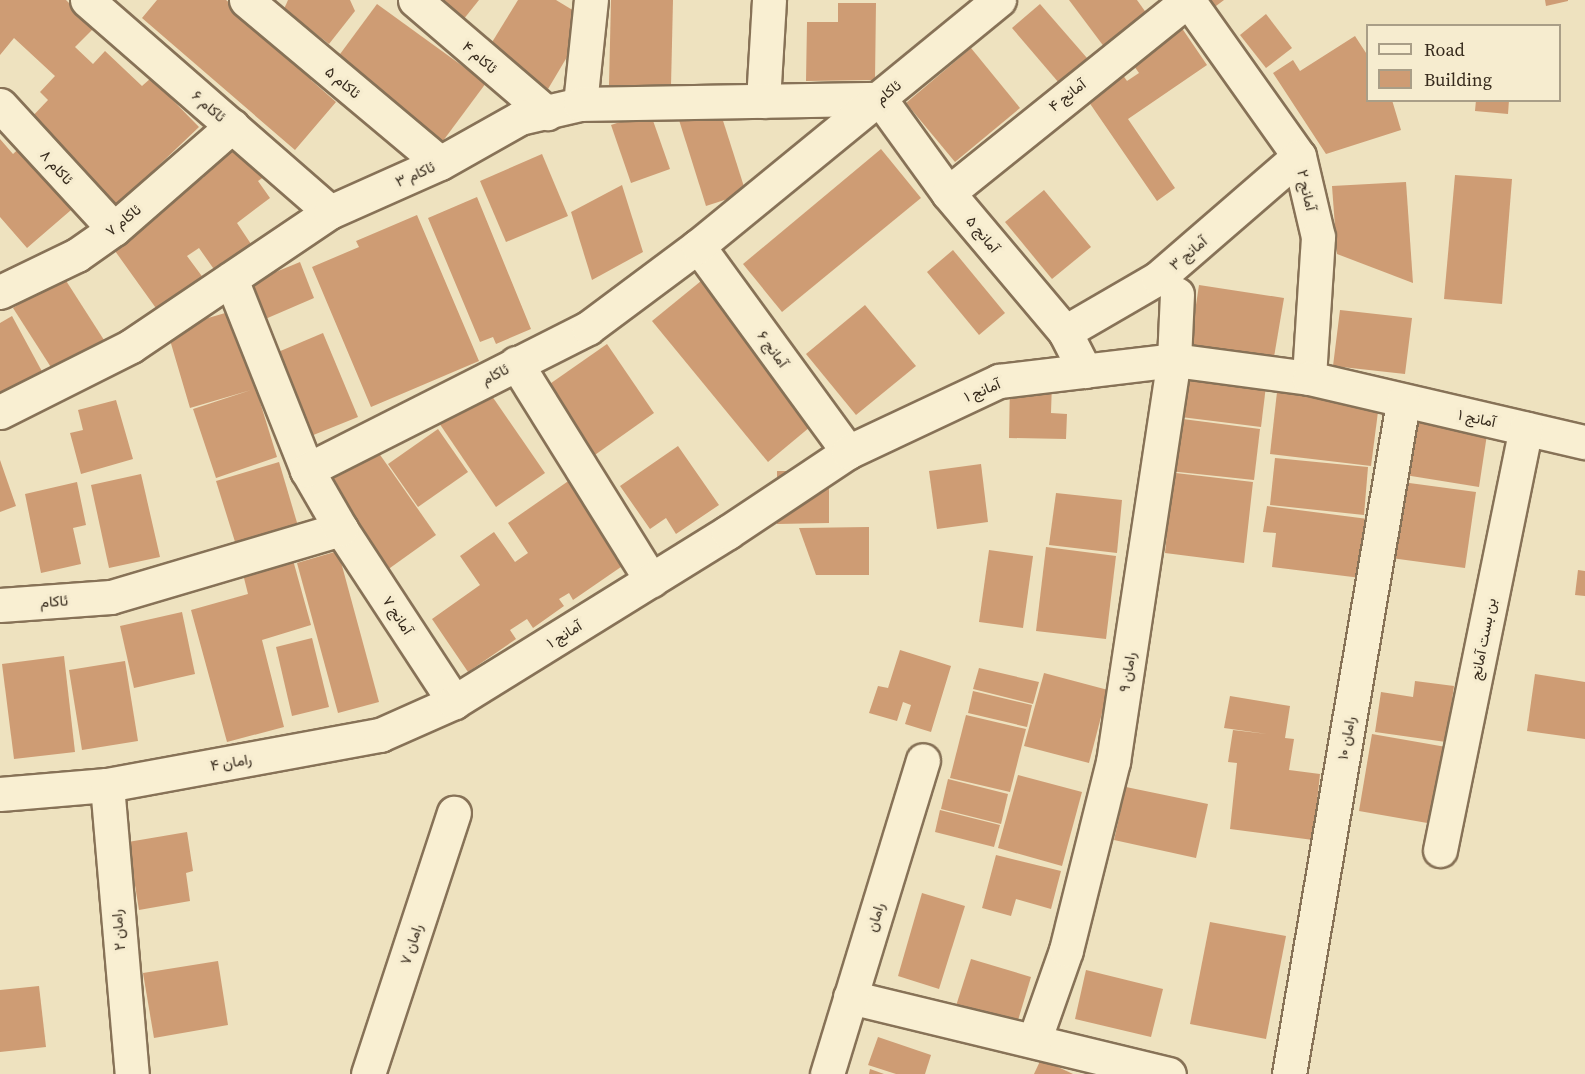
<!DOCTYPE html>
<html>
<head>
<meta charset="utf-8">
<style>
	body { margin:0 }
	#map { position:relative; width:1585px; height:1074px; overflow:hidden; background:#eee2bf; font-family:"Source Serif 4",Vazirmatn,serif }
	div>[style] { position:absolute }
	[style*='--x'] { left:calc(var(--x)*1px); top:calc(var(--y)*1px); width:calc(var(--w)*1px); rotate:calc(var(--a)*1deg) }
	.building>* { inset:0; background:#ce9c74 }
	.roads { filter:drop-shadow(2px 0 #877257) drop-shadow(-2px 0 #877257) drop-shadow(0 2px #877257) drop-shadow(0 -2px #877257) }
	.minor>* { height:33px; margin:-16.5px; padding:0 16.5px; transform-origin:16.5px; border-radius:16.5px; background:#f9efd2 }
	span { translate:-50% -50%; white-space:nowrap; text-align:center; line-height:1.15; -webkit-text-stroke:6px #f6eccf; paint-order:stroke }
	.street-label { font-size:15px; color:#362a1c }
	.legend { position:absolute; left:1366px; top:24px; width:195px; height:78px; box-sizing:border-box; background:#f6eccf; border:2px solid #a99e87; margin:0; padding:8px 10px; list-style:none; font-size:18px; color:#362a1c }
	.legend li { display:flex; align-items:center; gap:12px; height:30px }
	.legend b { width:30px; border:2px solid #a99e87 }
</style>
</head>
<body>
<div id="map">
	<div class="building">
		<i style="clip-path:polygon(0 0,66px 0,94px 28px,75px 47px,93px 64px,105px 51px,142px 86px,151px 78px,199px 127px,113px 209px,28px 121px,48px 100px,40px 92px,55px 76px,14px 38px,0 55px)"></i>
		<i style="clip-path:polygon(157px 0,226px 0,262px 29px,322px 67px,311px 80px,336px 102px,295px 150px,142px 18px)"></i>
		<i style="clip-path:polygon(288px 0,350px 0,355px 11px,329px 44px,284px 9px)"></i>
		<i style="clip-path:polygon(438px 0,479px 0,463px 20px)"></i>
		<i style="clip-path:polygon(518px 0,556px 0,589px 20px,548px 89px,486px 52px)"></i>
		<i style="clip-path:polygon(611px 0,673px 0,671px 86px,609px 85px)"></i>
		<i style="clip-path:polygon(1069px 0,1137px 0,1152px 21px,1108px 52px)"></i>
		<i style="clip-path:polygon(1205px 0,1224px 0,1212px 9px)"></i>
		<i style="clip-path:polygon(1545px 0,1568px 0,1568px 1px,1546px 6px)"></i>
		<i style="clip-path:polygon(838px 3px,876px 3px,875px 80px,806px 81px,807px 22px,838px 22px)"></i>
		<i style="clip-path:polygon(377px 4px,486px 83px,437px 149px,329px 69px)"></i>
		<i style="clip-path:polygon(1040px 4px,1087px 58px,1059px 83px,1012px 28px)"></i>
		<i style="clip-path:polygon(1266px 14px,1292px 48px,1266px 68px,1240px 35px)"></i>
		<i style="clip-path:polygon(1175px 18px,1207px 65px,1128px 119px,1175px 188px,1157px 201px,1082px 92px,1118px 68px,1127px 81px,1139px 73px,1125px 53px)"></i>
		<i style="clip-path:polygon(1355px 36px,1368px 56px,1368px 100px,1392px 100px,1401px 130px,1326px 154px,1273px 73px,1293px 60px,1300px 71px)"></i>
		<i style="clip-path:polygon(971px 48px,1020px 108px,955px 162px,906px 103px)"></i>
		<i style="clip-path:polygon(1476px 100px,1509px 100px,1508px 114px,1475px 111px)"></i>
		<i style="clip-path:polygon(719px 108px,746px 193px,706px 206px,679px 120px)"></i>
		<i style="clip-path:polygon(650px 112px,670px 169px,631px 183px,611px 125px)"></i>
		<i style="clip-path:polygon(234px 136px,265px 176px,258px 181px,270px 198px,237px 223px,255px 250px,218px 275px,199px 248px,187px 256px,204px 279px,158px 311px,110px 244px,204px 177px,195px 167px)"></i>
		<i style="clip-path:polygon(0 139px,13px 154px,25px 143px,78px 204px,27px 248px,0 217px)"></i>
		<i style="clip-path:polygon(881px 149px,921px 198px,782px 312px,743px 264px)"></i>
		<i style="clip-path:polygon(542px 154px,568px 216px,506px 242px,480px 181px)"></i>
		<i style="clip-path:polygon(1455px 175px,1512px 179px,1502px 304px,1444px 299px)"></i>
		<i style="clip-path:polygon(1406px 182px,1413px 283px,1337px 254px,1332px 186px)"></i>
		<i style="clip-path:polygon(622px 185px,643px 252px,592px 280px,571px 212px)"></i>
		<i style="clip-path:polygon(1044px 190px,1091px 247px,1052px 279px,1005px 222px)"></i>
		<i style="clip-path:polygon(477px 197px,531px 329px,496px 344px,493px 337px,480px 342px,428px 218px)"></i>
		<i style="clip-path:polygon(417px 215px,479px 361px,371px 407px,312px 267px,359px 247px,356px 241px)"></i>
		<i style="clip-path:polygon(953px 250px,1005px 313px,979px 335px,927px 272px)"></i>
		<i style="clip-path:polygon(300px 262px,314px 298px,263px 320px,247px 284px)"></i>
		<i style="clip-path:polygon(63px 276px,104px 340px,54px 372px,13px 308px)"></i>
		<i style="clip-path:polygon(701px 281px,816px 422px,768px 462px,652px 321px)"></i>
		<i style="clip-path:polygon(1199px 285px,1284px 298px,1274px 357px,1190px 345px)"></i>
		<i style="clip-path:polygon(865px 305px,916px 366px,856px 415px,806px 354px)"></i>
		<i style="clip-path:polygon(1340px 310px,1412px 318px,1405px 374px,1333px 366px)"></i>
		<i style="clip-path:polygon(232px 311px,277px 457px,216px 478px,193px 409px,251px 390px,190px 408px,167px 330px)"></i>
		<i style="clip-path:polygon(12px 316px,45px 377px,0 402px,0 323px)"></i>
		<i style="clip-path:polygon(323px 333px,358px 417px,306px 438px,271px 355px)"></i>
		<i style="clip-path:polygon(607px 344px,654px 413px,592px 457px,544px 388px)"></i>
		<i style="clip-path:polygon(1185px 376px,1266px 386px,1261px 427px,1181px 417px)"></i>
		<i style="clip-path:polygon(1010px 381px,1052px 382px,1051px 413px,1067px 414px,1066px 439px,1009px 438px)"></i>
		<i style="clip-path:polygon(485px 386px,545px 473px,496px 507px,437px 420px)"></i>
		<i style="clip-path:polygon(1277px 392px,1379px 404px,1371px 466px,1270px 454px)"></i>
		<i style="clip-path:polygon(116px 400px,133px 459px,81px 474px,70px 433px,83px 430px,78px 410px)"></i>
		<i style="clip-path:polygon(1414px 417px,1488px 428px,1479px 487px,1405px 475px)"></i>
		<i style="clip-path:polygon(1175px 418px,1260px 429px,1254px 480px,1169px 471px)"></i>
		<i style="clip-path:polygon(438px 429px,468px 472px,418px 507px,388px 464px)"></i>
		<i style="clip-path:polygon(678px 446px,719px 505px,676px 534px,666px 518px,650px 529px,620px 486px)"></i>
		<i style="clip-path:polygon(376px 449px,436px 535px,383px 573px,323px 486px)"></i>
		<i style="clip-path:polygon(1275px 458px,1368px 467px,1364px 515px,1270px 505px)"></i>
		<i style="clip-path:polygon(0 460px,16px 506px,0 512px)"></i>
		<i style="clip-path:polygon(279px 462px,298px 526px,236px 545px,216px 481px)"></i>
		<i style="clip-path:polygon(981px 464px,988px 522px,937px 529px,929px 471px)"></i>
		<i style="clip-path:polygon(777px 471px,829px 471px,829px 523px,777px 524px)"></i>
		<i style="clip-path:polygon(1167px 472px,1253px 482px,1244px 563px,1165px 553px,1171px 490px,1165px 489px)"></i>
		<i style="clip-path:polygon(141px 474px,160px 557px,109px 568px,91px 485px)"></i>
		<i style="clip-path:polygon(577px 475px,634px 558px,573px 600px,569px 593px,559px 599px,564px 606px,533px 628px,527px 619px,510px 630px,516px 639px,468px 672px,432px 619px,480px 585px,460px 556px,494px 532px,515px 562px,528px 553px,508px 523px)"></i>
		<i style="clip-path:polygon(77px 482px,86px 525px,73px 528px,81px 564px,41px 573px,25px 494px)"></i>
		<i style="clip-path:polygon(1402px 482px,1476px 492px,1465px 568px,1391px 558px)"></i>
		<i style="clip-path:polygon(1056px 493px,1122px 500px,1117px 553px,1049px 545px)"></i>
		<i style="clip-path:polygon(1267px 506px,1368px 519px,1361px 578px,1272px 567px,1276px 533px,1263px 532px)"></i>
		<i style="clip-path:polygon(869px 527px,869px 575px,816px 575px,799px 528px)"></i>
		<i style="clip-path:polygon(1046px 547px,1116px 556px,1106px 639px,1036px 631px)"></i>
		<i style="clip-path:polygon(989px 550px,1033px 556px,1023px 628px,979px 622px)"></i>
		<i style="clip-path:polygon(338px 551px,379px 702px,338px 713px,297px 563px)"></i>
		<i style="clip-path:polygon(293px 560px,311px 625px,262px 640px,284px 727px,227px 742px,191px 610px,248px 594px,243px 574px)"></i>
		<i style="clip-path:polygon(1578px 570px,1585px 571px,1585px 596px,1575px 595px)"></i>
		<i style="clip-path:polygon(182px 612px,195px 674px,134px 688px,120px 626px)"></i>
		<i style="clip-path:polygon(312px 638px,329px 707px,292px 716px,276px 647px)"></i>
		<i style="clip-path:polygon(900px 650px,951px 666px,931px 732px,905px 724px,911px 705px,903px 702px,897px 721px,869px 713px,878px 686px,888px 688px)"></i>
		<i style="clip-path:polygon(64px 656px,75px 752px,14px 759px,2px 664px)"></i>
		<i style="clip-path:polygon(125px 661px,138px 741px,82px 750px,69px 670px)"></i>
		<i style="clip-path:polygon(979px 668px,1039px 682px,1033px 704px,973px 689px)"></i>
		<i style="clip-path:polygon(1044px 673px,1108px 690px,1089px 763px,1024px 746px)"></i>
		<i style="clip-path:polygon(1535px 674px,1585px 682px,1585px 739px,1527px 731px)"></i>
		<i style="clip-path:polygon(1415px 681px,1454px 686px,1446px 742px,1375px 732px,1381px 692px,1413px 697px)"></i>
		<i style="clip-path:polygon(973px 691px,1032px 705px,1027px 727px,968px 713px)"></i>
		<i style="clip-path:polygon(1230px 696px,1290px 706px,1285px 738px,1294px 739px,1289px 770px,1320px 774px,1313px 840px,1230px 829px,1237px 763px,1228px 762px,1233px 730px,1267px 734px,1224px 728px)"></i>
		<i style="clip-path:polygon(966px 715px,1026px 729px,1010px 792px,950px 778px)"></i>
		<i style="clip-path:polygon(1372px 734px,1446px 747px,1433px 824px,1359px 811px)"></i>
		<i style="clip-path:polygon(1018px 775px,1082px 792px,1062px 866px,998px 848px)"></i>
		<i style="clip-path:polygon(948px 779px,1008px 794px,1001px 824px,941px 809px)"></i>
		<i style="clip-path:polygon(1126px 787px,1208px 804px,1196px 858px,1114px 840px)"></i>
		<i style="clip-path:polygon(940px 810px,1000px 825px,994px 847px,935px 832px)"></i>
		<i style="clip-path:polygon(187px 832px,193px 871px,186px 873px,190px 901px,139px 910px,128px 842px)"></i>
		<i style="clip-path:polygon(996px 855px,1061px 871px,1051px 909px,1016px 899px,1011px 916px,982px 908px)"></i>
		<i style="clip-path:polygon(922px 893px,965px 906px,939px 989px,898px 976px)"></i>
		<i style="clip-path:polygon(1210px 922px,1286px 936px,1266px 1039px,1190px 1024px)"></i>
		<i style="clip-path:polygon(971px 959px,1031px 977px,1016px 1027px,955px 1009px)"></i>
		<i style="clip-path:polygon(218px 961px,228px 1025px,154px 1038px,143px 973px)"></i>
		<i style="clip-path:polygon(1086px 970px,1163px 989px,1151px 1037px,1075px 1019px)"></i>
		<i style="clip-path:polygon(39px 986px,46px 1047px,0 1052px,0 990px)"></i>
		<i style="clip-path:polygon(878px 1037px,931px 1055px,925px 1074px,896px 1074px,868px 1065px)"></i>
		<i style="clip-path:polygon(1041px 1059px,1073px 1074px,1034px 1074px)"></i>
		<i style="clip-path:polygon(870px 1069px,884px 1074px,869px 1074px)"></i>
	</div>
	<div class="roads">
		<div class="minor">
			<i style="--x:87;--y:0;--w:322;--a:41.1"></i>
			<i style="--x:246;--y:0;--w:253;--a:40"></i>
			<i style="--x:415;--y:0;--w:174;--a:40.6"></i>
			<i style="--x:1188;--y:0;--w:191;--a:54.6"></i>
			<i style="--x:1299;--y:156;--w:83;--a:76.8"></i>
			<i style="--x:1318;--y:237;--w:141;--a:93.7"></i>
			<i style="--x:763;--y:101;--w:101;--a:-86.6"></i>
			<i style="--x:580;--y:104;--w:105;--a:-84"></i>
			<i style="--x:0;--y:105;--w:168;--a:47.4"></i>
			<i style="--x:948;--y:193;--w:308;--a:-38.8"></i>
			<i style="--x:698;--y:246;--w:255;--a:53.9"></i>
			<i style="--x:231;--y:279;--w:206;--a:68.3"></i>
			<i style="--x:0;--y:292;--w:85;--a:-25.7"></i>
			<i style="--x:77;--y:255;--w:45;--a:-35.1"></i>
			<i style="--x:114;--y:229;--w:157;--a:-41.1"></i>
			<i style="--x:1065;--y:332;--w:108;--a:-30.1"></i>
			<i style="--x:1158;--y:278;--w:186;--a:-40.9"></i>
			<i style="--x:516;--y:363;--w:256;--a:58.1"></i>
			<i style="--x:0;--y:412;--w:147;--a:-26.7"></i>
			<i style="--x:131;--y:346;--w:240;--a:-34"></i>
			<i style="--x:330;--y:212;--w:120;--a:-24"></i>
			<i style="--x:440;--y:163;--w:92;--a:-29.4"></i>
			<i style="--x:520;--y:118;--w:62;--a:-13.1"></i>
			<i style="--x:580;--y:104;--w:300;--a:-1"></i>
			<i style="--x:880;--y:99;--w:116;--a:54.1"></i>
			<i style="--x:948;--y:193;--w:182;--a:49.9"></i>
			<i style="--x:1065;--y:332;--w:44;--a:62.9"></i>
			<i style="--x:341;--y:529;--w:207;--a:56.8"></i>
			<i style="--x:0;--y:605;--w:111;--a:-4.1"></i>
			<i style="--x:111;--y:597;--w:240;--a:-16.5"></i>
			<i style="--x:341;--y:529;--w:68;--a:-120"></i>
			<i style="--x:307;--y:470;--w:315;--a:-26.8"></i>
			<i style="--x:588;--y:328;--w:137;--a:-36.7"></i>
			<i style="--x:698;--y:246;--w:389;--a:-39.3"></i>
			<i style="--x:107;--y:785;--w:290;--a:85.1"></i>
			<i style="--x:0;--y:794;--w:107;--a:-4.8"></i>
			<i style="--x:107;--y:785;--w:278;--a:-10.4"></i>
			<i style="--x:380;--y:735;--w:81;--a:-24"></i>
			<i style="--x:454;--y:702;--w:322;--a:-31.8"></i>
			<i style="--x:728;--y:532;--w:144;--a:-33.7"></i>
			<i style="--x:848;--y:452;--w:167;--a:-25.2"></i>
			<i style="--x:999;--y:381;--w:176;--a:-6.8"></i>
			<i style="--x:1174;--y:360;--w:136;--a:7.6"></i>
			<i style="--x:1309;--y:378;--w:283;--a:13.1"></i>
			<i style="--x:1440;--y:850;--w:430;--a:-78.5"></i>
			<i style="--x:850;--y:997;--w:328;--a:13.6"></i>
			<i style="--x:1034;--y:1041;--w:96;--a:-70.6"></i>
			<i style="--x:1066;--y:950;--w:194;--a:-76"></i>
			<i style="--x:1113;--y:762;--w:407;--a:-81.4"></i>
			<i style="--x:1174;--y:360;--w:66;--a:-87.4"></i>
			<i style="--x:368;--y:1074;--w:275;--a:-71.8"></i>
			<i style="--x:827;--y:1074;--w:328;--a:-73"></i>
			<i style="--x:1289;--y:1074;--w:682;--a:-80.37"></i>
		</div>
	</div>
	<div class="street-label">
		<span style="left:480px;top:57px;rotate:41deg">ئاکام ۴</span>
		<span style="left:343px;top:82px;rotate:40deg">ئاکام ۵</span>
		<span style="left:888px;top:92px;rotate:-40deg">ئاکام</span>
		<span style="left:1067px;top:95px;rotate:-38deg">آمانج ۴</span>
		<span style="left:209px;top:106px;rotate:41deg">ئاکام ۶</span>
		<span style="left:57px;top:167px;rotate:48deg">ئاکام ۸</span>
		<span style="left:415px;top:174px;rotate:-24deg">ئاکام ۳</span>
		<span style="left:1307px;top:190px;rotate:77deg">آمانج ۲</span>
		<span style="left:123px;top:220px;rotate:-39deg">ئاکام ۷</span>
		<span style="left:983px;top:234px;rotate:50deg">آمانج ۵</span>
		<span style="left:1188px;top:253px;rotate:-40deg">آمانج ۳</span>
		<span style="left:773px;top:349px;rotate:54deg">آمانج ۶</span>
		<span style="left:495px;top:374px;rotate:-27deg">ئاکام</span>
		<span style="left:982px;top:390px;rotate:-23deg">آمانج ۱</span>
		<span style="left:1477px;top:418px;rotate:12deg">آمانج ۱</span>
		<span style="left:54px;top:601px;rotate:-4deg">ئاکام</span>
		<span style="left:398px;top:615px;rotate:57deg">آمانج ۷</span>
		<span style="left:564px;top:634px;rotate:-32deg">آمانج ۱</span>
		<span style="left:1483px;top:639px;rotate:-79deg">بن بست آمانج</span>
		<span style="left:1127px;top:672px;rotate:-81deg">رامان ۹</span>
		<span style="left:1346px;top:738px;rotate:-80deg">رامان ۱۰</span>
		<span style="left:231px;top:762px;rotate:-10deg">رامان ۴</span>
		<span style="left:875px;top:917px;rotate:-73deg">رامان</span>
		<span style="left:118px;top:930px;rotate:-95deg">رامان ۲</span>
		<span style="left:411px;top:944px;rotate:-72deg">رامان ۷</span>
	</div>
	<ul class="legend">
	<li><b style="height:8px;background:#f9efd2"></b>Road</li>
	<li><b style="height:16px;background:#ce9c74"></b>Building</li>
	</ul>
</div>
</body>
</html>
